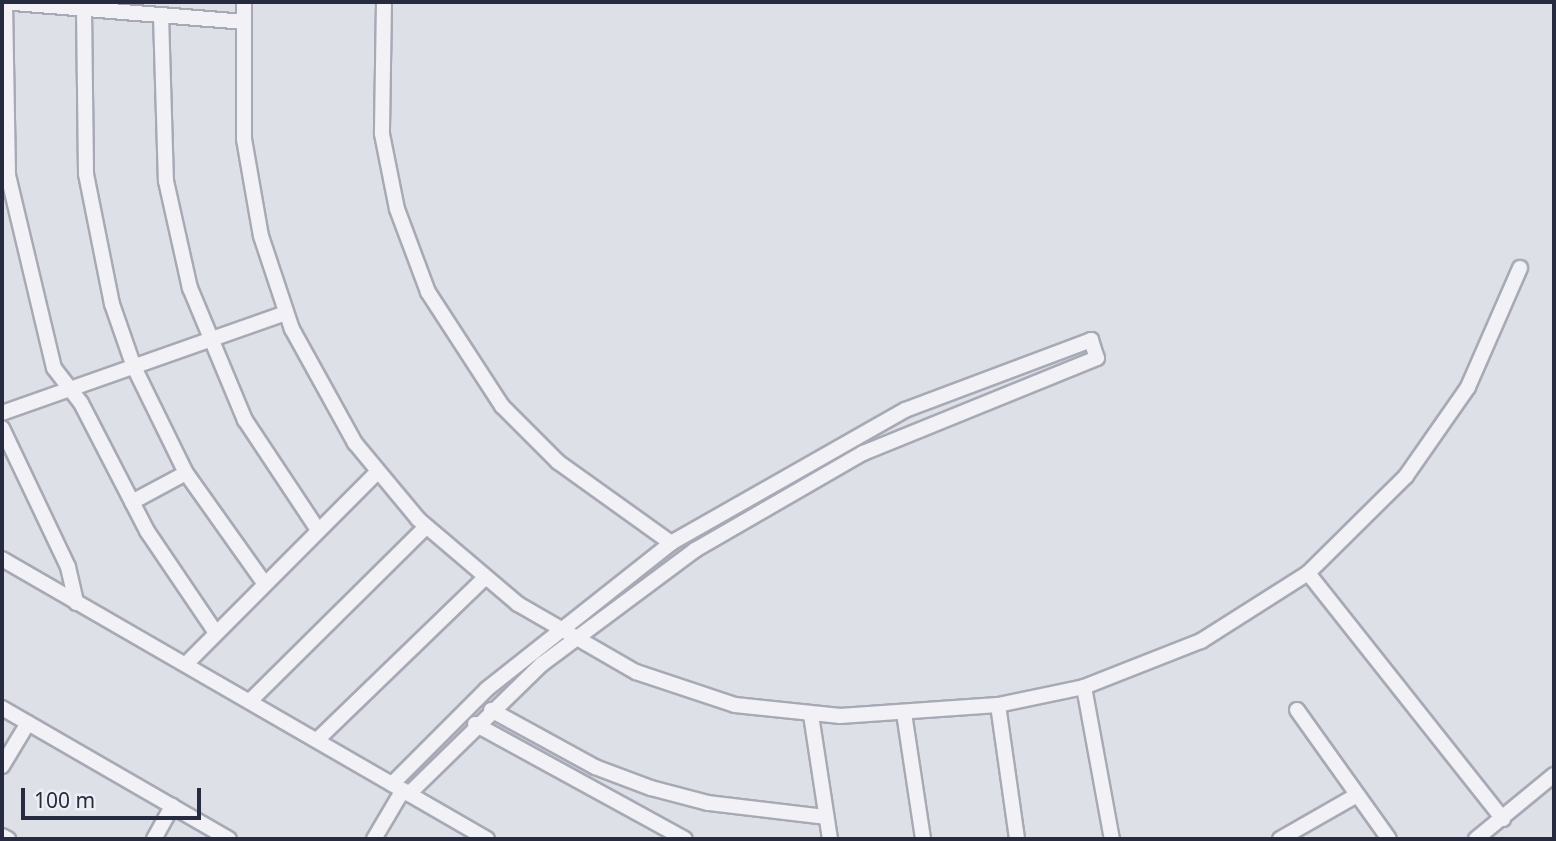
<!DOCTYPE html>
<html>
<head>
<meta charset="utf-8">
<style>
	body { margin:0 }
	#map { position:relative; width:1556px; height:841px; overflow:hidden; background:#dee0e8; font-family:"Noto Sans",sans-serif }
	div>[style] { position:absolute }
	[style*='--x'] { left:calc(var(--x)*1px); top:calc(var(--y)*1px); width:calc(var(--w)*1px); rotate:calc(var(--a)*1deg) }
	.roads { filter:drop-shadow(2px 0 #a7aab5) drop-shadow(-2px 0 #a7aab5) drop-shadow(0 2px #a7aab5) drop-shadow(0 -2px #a7aab5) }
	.minor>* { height:14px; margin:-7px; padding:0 7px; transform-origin:7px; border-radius:7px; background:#f1f1f6 }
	span { translate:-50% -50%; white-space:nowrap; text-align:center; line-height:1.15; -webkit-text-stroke:5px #edeff5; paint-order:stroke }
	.frame { position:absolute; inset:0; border:4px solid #272b3f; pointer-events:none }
	.scale { position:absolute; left:21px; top:788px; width:180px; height:32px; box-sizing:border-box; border:4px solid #272b3f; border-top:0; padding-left:9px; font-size:21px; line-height:24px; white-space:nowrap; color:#272b3f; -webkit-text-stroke:5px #edeff5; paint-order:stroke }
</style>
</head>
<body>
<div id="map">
	<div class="roads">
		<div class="minor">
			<i style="--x:2;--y:2;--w:242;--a:4.7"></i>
			<i style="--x:244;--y:2;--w:137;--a:90"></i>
			<i style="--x:244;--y:139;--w:98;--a:80.1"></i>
			<i style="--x:261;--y:236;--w:98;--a:71.6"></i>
			<i style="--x:292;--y:329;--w:130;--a:61.1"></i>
			<i style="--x:355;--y:443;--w:99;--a:50.3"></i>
			<i style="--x:418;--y:519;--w:131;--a:40.4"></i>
			<i style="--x:518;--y:604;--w:136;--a:30"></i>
			<i style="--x:636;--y:672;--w:104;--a:18.4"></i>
			<i style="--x:735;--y:705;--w:106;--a:6"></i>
			<i style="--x:840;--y:716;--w:158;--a:-4"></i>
			<i style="--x:998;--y:705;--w:88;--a:-11.8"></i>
			<i style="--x:1084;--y:687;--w:126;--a:-21.5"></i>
			<i style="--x:1201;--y:641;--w:127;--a:-32.4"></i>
			<i style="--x:1308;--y:573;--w:138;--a:-44.7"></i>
			<i style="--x:1406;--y:476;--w:108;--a:-55.1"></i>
			<i style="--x:1468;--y:387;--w:130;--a:-66.4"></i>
			<i style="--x:384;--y:2;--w:132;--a:90.9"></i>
			<i style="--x:382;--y:134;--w:76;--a:78.7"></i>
			<i style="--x:397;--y:209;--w:89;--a:69.5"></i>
			<i style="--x:428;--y:292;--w:136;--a:57"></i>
			<i style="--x:502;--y:406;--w:79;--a:45"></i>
			<i style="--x:558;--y:462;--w:139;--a:35.6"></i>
			<i style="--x:5;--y:3;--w:172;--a:89"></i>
			<i style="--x:8;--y:175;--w:198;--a:76.6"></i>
			<i style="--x:54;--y:368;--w:44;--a:52.4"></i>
			<i style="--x:81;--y:403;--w:144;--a:62.7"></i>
			<i style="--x:147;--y:531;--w:123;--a:55.9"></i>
			<i style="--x:84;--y:9;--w:165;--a:89.3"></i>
			<i style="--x:86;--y:174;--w:133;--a:78.7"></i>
			<i style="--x:112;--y:304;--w:67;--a:70.8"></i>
			<i style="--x:134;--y:367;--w:118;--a:63.9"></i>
			<i style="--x:186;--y:473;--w:136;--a:54.6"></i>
			<i style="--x:161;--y:15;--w:166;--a:88.3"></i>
			<i style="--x:166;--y:181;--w:110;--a:77.4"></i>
			<i style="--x:190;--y:288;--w:143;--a:67.4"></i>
			<i style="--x:245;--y:420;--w:132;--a:56.4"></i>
			<i style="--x:2;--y:413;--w:301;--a:-19.4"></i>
			<i style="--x:2;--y:428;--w:154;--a:64.6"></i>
			<i style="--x:68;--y:567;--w:37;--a:77"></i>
			<i style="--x:132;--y:502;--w:61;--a:-28.2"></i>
			<i style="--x:2;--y:559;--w:560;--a:30"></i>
			<i style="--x:1308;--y:573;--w:314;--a:51.6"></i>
			<i style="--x:186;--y:664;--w:271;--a:-45.1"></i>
			<i style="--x:1084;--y:687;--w:155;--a:79.6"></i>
			<i style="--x:250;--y:701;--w:247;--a:-44.7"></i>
			<i style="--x:998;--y:705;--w:135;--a:81.9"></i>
			<i style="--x:2;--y:708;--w:262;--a:30"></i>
			<i style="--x:491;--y:710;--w:119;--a:28.7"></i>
			<i style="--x:595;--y:767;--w:60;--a:20.6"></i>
			<i style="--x:651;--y:788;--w:59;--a:14.7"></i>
			<i style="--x:708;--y:803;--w:119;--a:6.8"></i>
			<i style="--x:1297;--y:710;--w:158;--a:54.5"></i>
			<i style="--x:904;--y:713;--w:127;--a:81.4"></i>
			<i style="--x:811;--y:715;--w:125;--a:81.3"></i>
			<i style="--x:475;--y:724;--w:239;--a:28.7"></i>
			<i style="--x:317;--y:740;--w:232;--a:-44"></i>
			<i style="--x:2;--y:766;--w:50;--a:-58.8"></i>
			<i style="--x:392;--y:784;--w:134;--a:-45"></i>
			<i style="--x:487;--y:689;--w:235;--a:-38.4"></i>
			<i style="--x:671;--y:543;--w:269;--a:-29.6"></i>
			<i style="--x:905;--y:410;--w:199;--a:-20.6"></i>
			<i style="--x:1091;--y:340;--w:19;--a:72"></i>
			<i style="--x:1097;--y:358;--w:253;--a:157.9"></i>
			<i style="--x:863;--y:453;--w:194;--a:150"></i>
			<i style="--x:695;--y:550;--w:191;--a:143.3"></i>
			<i style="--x:542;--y:664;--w:186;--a:135.7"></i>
			<i style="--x:2;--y:836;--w:7;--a:27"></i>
			<i style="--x:154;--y:839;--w:38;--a:-61"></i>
			<i style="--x:374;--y:839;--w:57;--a:-59.4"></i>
			<i style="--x:1280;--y:839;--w:89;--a:-29.7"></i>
			<i style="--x:1476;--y:839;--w:101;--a:-39.4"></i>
		</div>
	</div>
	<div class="frame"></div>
	<div class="scale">100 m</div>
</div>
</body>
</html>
